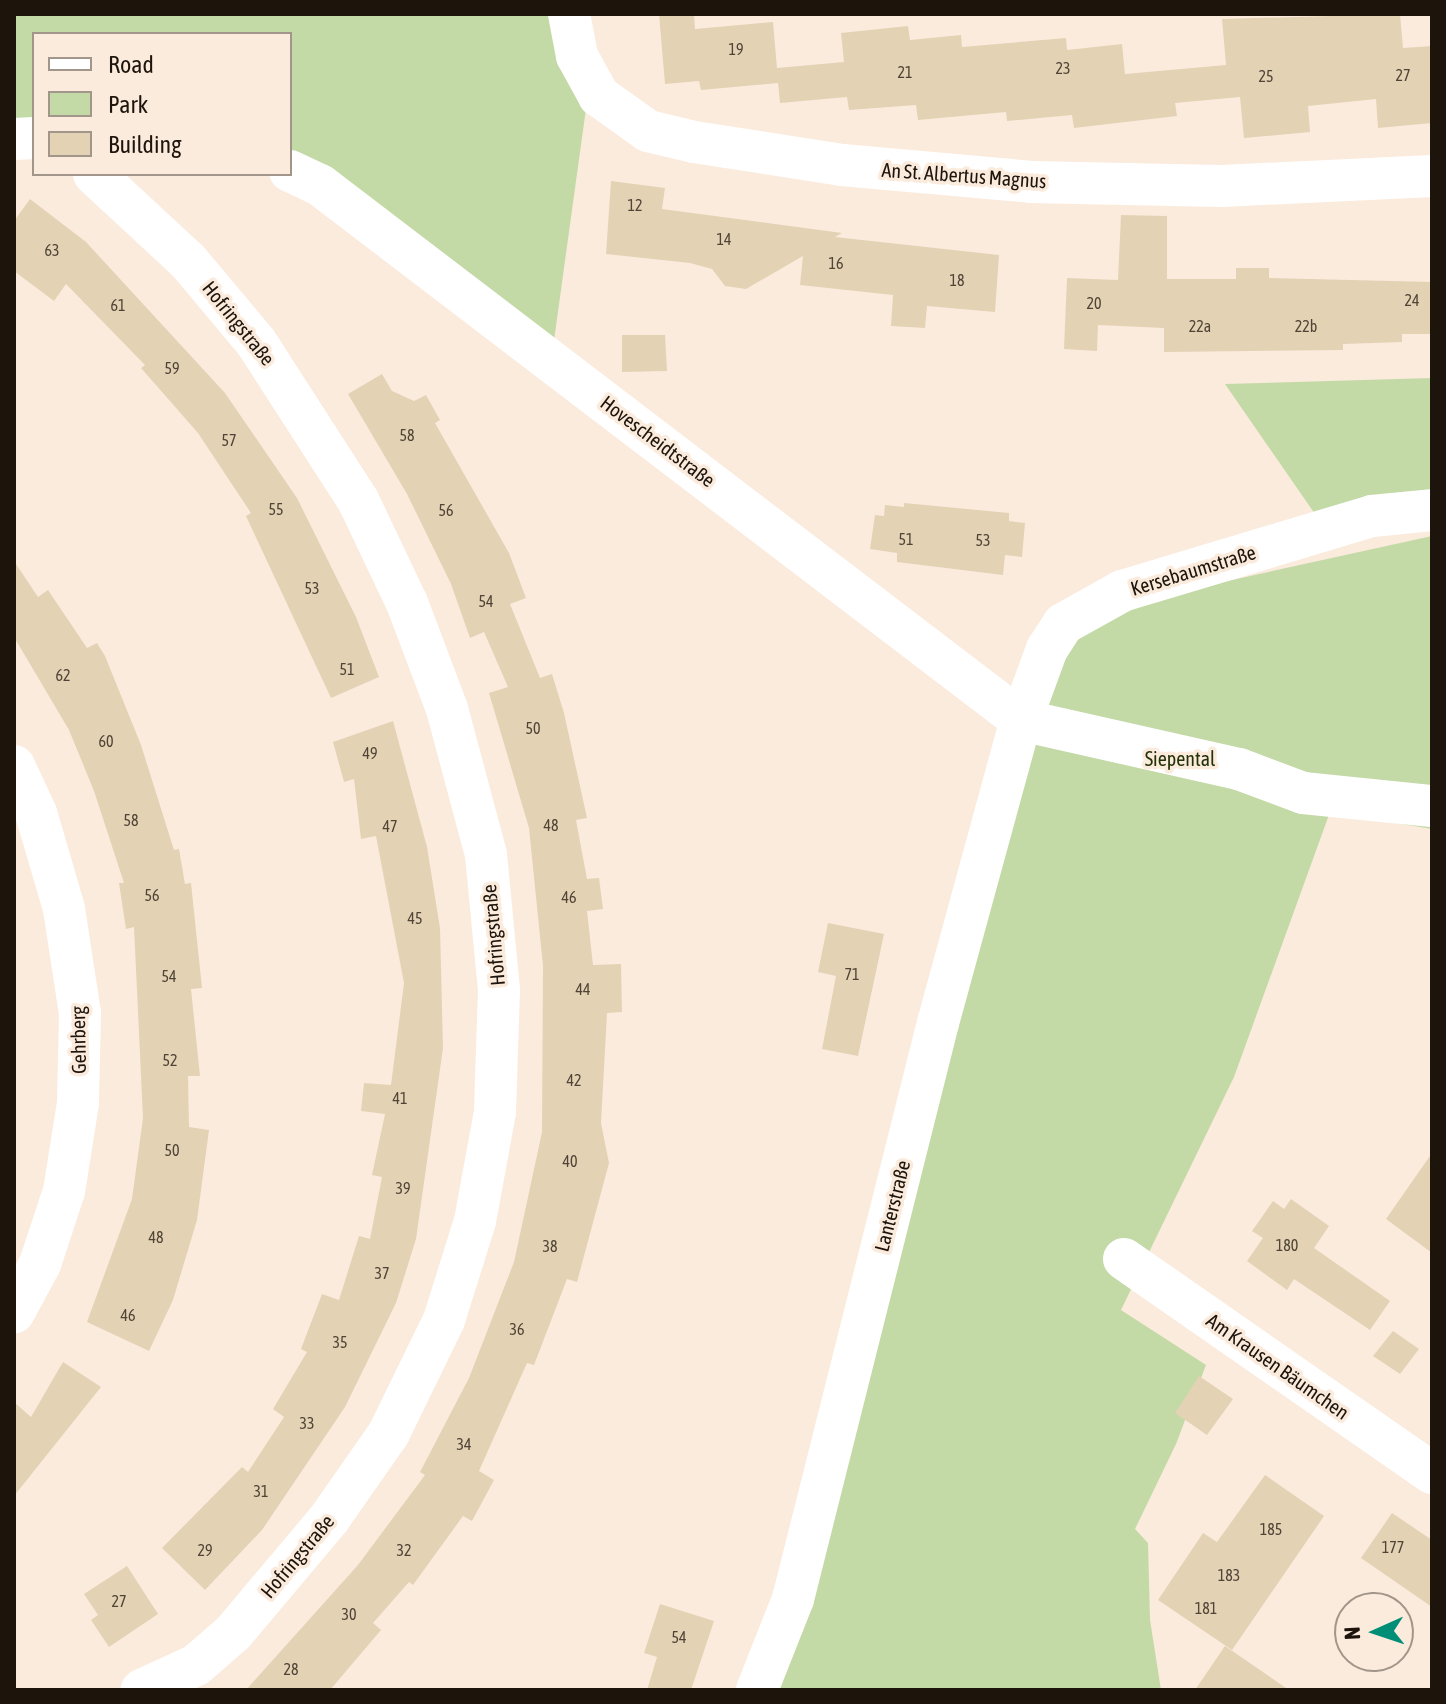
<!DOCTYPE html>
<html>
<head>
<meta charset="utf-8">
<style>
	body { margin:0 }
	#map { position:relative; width:1446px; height:1704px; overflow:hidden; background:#fbebdd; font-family:"Asap Condensed",sans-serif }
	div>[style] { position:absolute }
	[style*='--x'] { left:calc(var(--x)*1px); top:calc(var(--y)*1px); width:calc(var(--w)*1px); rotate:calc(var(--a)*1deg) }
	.green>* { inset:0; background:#c3d9a6 }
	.building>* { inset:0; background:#e4d2b5 }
	.minor>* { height:42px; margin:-21px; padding:0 21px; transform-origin:21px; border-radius:21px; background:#fff }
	span { translate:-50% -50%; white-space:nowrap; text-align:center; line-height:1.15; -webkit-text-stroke:7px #fbebdd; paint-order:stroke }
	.number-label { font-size:16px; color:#4f4436 }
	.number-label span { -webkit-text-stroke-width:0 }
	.street-label { font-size:20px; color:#1d140c }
	.park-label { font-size:20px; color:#233107 }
	.frame { position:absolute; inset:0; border:16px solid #1d140c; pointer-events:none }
	.legend { position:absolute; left:32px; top:32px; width:260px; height:144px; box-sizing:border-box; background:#fbebdd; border:2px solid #a29589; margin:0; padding:10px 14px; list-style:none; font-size:24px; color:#1d140c }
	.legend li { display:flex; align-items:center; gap:16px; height:40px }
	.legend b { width:40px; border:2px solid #a29589 }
	.north { position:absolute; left:1334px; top:1592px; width:80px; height:80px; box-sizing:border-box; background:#fbebdd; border:2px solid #a29589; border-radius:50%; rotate:267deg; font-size:22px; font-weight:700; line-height:32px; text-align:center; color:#1d140c }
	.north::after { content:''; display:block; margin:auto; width:28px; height:36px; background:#018e77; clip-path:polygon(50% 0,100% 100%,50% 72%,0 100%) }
</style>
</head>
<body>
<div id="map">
	<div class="green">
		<i style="clip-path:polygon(14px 14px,567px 14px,589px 87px,552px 355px,290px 167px,290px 34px,34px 34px,34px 130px,14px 131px)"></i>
		<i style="clip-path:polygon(1432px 378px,1432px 496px,1315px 514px,1225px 384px)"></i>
		<i style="clip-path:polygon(1432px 536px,1432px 829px,1330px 812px,1234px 1077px,1121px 1310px,1206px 1365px,1176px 1444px,1135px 1529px,1148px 1543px,1150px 1620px,1161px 1690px,759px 1690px,1050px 649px,1127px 603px)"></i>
	</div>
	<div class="building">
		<i style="clip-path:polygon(659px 14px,694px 14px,695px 29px,773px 22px,777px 68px,844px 62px,841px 33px,908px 26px,910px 40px,961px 35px,962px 47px,1066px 38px,1067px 50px,1122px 44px,1125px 74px,1226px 65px,1222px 19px,1400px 14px,1403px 48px,1432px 46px,1432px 123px,1378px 128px,1376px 99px,1308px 106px,1310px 132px,1244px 138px,1240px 97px,1175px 103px,1177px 116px,1074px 128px,1072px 115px,1007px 121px,1006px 112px,918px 120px,916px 105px,849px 110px,847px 97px,780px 103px,778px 83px,701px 90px,699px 81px,665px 84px)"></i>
		<i style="clip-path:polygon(611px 181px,665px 188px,662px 209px,842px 233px,835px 237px,999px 255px,995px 312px,927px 306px,925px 328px,891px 326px,893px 295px,800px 285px,803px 256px,746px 289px,725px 286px,712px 269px,690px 263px,606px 254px)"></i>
		<i style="clip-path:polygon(30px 199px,86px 242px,225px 393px,297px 498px,356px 617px,379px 677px,331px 698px,246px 516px,251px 513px,198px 433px,141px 368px,145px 365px,66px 284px,54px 301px,14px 271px,14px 221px)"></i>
		<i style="clip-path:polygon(1121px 215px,1167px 216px,1167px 279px,1236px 279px,1236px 268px,1269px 268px,1269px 278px,1432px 282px,1432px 334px,1402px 334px,1402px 342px,1343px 344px,1343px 350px,1164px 352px,1164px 328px,1098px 325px,1097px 351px,1064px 349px,1067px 278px,1118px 280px)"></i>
		<i style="clip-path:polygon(622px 335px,665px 335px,667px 371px,622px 372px)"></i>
		<i style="clip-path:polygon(382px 374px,392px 391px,414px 401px,426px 395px,440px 420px,435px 423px,509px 553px,526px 598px,510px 604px,540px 678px,552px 674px,564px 713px,587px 818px,576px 820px,587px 879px,599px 878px,603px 909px,587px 911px,593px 965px,621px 964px,622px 1012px,607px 1013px,601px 1123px,609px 1163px,577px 1282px,567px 1279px,534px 1365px,527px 1363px,479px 1471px,494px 1480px,472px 1521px,463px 1516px,413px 1585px,409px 1582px,373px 1623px,381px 1630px,330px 1690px,246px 1690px,358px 1565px,425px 1475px,420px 1472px,469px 1378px,514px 1262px,542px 1132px,543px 966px,529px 828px,489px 693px,508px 687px,484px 632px,470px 638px,451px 584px,407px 494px,348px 394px)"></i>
		<i style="clip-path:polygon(904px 503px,1009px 513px,1009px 521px,1025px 523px,1022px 557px,1005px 555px,1003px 575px,897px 562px,897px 553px,870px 549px,875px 515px,884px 516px,885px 505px,904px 507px)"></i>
		<i style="clip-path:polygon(14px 561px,38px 597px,48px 590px,87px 648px,97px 643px,105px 656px,141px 745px,174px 850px,179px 849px,185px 884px,191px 883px,202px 988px,191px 989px,200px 1076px,188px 1076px,189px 1127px,209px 1130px,197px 1220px,173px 1300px,149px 1351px,87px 1322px,132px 1199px,143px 1118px,134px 927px,126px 929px,119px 883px,124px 883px,94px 791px,69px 730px,14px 637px)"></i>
		<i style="clip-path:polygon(393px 721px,427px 847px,440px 928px,443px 1048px,416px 1239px,396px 1303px,345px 1407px,262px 1530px,205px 1590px,162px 1548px,242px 1467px,248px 1472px,284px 1417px,273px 1409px,307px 1352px,301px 1349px,322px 1294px,339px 1300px,359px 1236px,370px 1239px,382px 1177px,372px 1175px,385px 1114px,361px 1111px,364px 1083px,391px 1085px,404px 983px,376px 836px,361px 839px,354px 779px,344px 782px,333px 742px)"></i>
		<i style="clip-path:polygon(828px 923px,884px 934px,858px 1056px,822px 1049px,836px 976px,818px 972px)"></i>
		<i style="clip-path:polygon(1432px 1153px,1432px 1253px,1386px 1219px)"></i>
		<i style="clip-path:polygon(1291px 1199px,1329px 1226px,1314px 1248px,1390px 1301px,1370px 1330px,1294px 1279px,1287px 1290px,1247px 1261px,1263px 1238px,1252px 1231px,1273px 1201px,1284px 1209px)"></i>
		<i style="clip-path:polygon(1393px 1331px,1419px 1349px,1400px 1374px,1373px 1356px)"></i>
		<i style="clip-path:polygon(63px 1362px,101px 1387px,14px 1496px,14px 1402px,31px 1417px)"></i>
		<i style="clip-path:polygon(1199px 1376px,1233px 1399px,1207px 1435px,1175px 1413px)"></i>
		<i style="clip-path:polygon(1265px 1475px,1324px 1516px,1232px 1650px,1158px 1600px,1203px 1533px,1217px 1542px)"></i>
		<i style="clip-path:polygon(1392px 1513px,1432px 1540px,1432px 1607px,1361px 1558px)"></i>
		<i style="clip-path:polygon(127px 1566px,158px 1614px,109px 1647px,91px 1620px,98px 1615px,84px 1594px)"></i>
		<i style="clip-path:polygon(660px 1604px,714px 1621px,691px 1690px,647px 1690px,657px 1657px,644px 1653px)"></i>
		<i style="clip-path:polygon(1225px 1646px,1289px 1690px,1195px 1690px)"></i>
	</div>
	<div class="minor">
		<i style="--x:569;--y:14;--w:43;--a:79.2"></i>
		<i style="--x:577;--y:56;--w:46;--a:61.2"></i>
		<i style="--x:599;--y:96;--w:60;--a:35.5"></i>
		<i style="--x:648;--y:131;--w:47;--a:13.4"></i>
		<i style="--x:694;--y:142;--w:150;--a:8.8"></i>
		<i style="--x:842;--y:165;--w:190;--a:5.1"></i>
		<i style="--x:1031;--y:182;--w:190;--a:1.2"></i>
		<i style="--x:1221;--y:186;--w:211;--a:-2.7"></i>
		<i style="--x:14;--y:139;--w:20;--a:-3"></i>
		<i style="--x:290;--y:171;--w:33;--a:25"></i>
		<i style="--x:320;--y:185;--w:882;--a:37.35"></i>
		<i style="--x:1021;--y:720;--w:223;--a:12.7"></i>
		<i style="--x:1239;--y:769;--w:68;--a:20.6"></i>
		<i style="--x:1303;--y:793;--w:130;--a:5.8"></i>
		<i style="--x:94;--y:174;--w:128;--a:42.8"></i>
		<i style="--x:188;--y:261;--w:106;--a:50"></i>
		<i style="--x:256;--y:342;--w:188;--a:57.2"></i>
		<i style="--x:358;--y:500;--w:114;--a:64.6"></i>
		<i style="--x:407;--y:603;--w:113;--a:69.3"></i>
		<i style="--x:447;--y:709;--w:151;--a:75"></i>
		<i style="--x:486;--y:855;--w:136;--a:84.5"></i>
		<i style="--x:499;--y:990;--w:122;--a:91.9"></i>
		<i style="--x:495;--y:1112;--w:111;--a:100.4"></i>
		<i style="--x:475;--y:1221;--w:104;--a:107.4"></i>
		<i style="--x:444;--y:1320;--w:126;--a:116"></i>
		<i style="--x:389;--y:1433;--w:105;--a:124.9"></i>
		<i style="--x:329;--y:1519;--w:149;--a:130.1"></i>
		<i style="--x:233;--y:1633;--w:49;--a:139.1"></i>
		<i style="--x:196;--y:1665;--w:60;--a:155.2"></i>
		<i style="--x:14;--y:766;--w:52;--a:64.9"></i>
		<i style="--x:36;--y:813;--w:100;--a:73.7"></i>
		<i style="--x:64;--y:909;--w:105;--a:81.3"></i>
		<i style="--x:80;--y:1013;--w:90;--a:91.3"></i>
		<i style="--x:78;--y:1103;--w:89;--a:99"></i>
		<i style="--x:64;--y:1191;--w:77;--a:108.2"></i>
		<i style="--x:40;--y:1264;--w:55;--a:118.4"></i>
		<i style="--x:1124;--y:1259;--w:375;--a:34.8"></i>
		<i style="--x:757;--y:1690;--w:98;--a:-68.4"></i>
		<i style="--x:793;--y:1599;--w:594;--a:-75.87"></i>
		<i style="--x:938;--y:1023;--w:314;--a:-74.7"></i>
		<i style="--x:1021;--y:720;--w:76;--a:-69.9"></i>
		<i style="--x:1047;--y:649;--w:30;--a:-57"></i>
		<i style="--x:1063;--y:624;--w:68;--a:-29.2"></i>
		<i style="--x:1122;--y:591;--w:261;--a:-16.7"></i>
		<i style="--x:1372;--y:516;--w:60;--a:-5.7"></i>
	</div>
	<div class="number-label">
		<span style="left:736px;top:49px">19</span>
		<span style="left:1063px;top:68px">23</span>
		<span style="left:905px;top:72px">21</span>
		<span style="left:1403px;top:75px">27</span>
		<span style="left:1266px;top:76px">25</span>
		<span style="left:635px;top:205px">12</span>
		<span style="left:724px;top:239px">14</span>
		<span style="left:52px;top:250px">63</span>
		<span style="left:836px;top:263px">16</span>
		<span style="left:957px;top:280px">18</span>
		<span style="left:1412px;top:300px">24</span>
		<span style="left:1094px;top:303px">20</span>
		<span style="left:118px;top:305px">61</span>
		<span style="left:1200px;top:326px">22a</span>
		<span style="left:1306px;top:326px">22b</span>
		<span style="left:172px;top:368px">59</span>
		<span style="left:407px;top:435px">58</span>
		<span style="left:229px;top:440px">57</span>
		<span style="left:276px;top:509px">55</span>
		<span style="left:446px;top:510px">56</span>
		<span style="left:906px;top:539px">51</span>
		<span style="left:983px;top:540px">53</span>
		<span style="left:312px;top:588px">53</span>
		<span style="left:486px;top:601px">54</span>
		<span style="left:347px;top:669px">51</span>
		<span style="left:63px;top:675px">62</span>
		<span style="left:533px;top:728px">50</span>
		<span style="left:106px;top:741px">60</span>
		<span style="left:370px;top:753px">49</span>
		<span style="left:131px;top:820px">58</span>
		<span style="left:551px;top:825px">48</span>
		<span style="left:390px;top:826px">47</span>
		<span style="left:152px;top:895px">56</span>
		<span style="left:569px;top:897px">46</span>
		<span style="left:415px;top:918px">45</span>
		<span style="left:852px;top:974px">71</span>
		<span style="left:169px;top:976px">54</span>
		<span style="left:583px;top:989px">44</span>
		<span style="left:170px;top:1060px">52</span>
		<span style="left:574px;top:1080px">42</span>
		<span style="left:400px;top:1098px">41</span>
		<span style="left:172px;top:1150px">50</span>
		<span style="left:570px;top:1161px">40</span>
		<span style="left:403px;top:1188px">39</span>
		<span style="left:156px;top:1237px">48</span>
		<span style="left:1287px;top:1245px">180</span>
		<span style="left:550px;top:1246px">38</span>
		<span style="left:382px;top:1273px">37</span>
		<span style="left:128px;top:1315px">46</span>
		<span style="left:517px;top:1329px">36</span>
		<span style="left:340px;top:1342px">35</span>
		<span style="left:307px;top:1423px">33</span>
		<span style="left:464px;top:1444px">34</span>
		<span style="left:261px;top:1491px">31</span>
		<span style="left:1271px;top:1529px">185</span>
		<span style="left:1393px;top:1547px">177</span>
		<span style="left:205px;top:1550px">29</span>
		<span style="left:404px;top:1550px">32</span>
		<span style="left:1229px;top:1575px">183</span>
		<span style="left:119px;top:1601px">27</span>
		<span style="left:1206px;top:1608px">181</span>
		<span style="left:349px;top:1614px">30</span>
		<span style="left:679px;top:1637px">54</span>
		<span style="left:291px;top:1669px">28</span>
	</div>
	<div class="street-label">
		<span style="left:964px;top:175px;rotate:4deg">An St. Albertus Magnus</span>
		<span style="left:239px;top:323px;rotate:51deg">Hofringstraße</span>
		<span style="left:658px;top:441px;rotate:37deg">Hovescheidtstraße</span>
		<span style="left:1193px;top:570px;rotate:-17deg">Kersebaumstraße</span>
		<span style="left:493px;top:935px;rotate:-95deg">Hofringstraße</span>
		<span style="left:78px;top:1040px;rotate:-91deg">Gehrberg</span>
		<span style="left:892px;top:1206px;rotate:-76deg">Lanterstraße</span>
		<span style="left:1278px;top:1366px;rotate:35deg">Am Krausen Bäumchen</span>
		<span style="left:297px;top:1556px;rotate:-50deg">Hofringstraße</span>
	</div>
	<div class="park-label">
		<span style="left:1180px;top:758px">Siepental</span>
	</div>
	<div class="frame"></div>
	<ul class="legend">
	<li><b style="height:10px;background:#fff"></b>Road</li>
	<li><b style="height:22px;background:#c3d9a6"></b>Park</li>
	<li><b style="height:22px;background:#e4d2b5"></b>Building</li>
	</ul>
	<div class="north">N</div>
</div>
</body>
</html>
